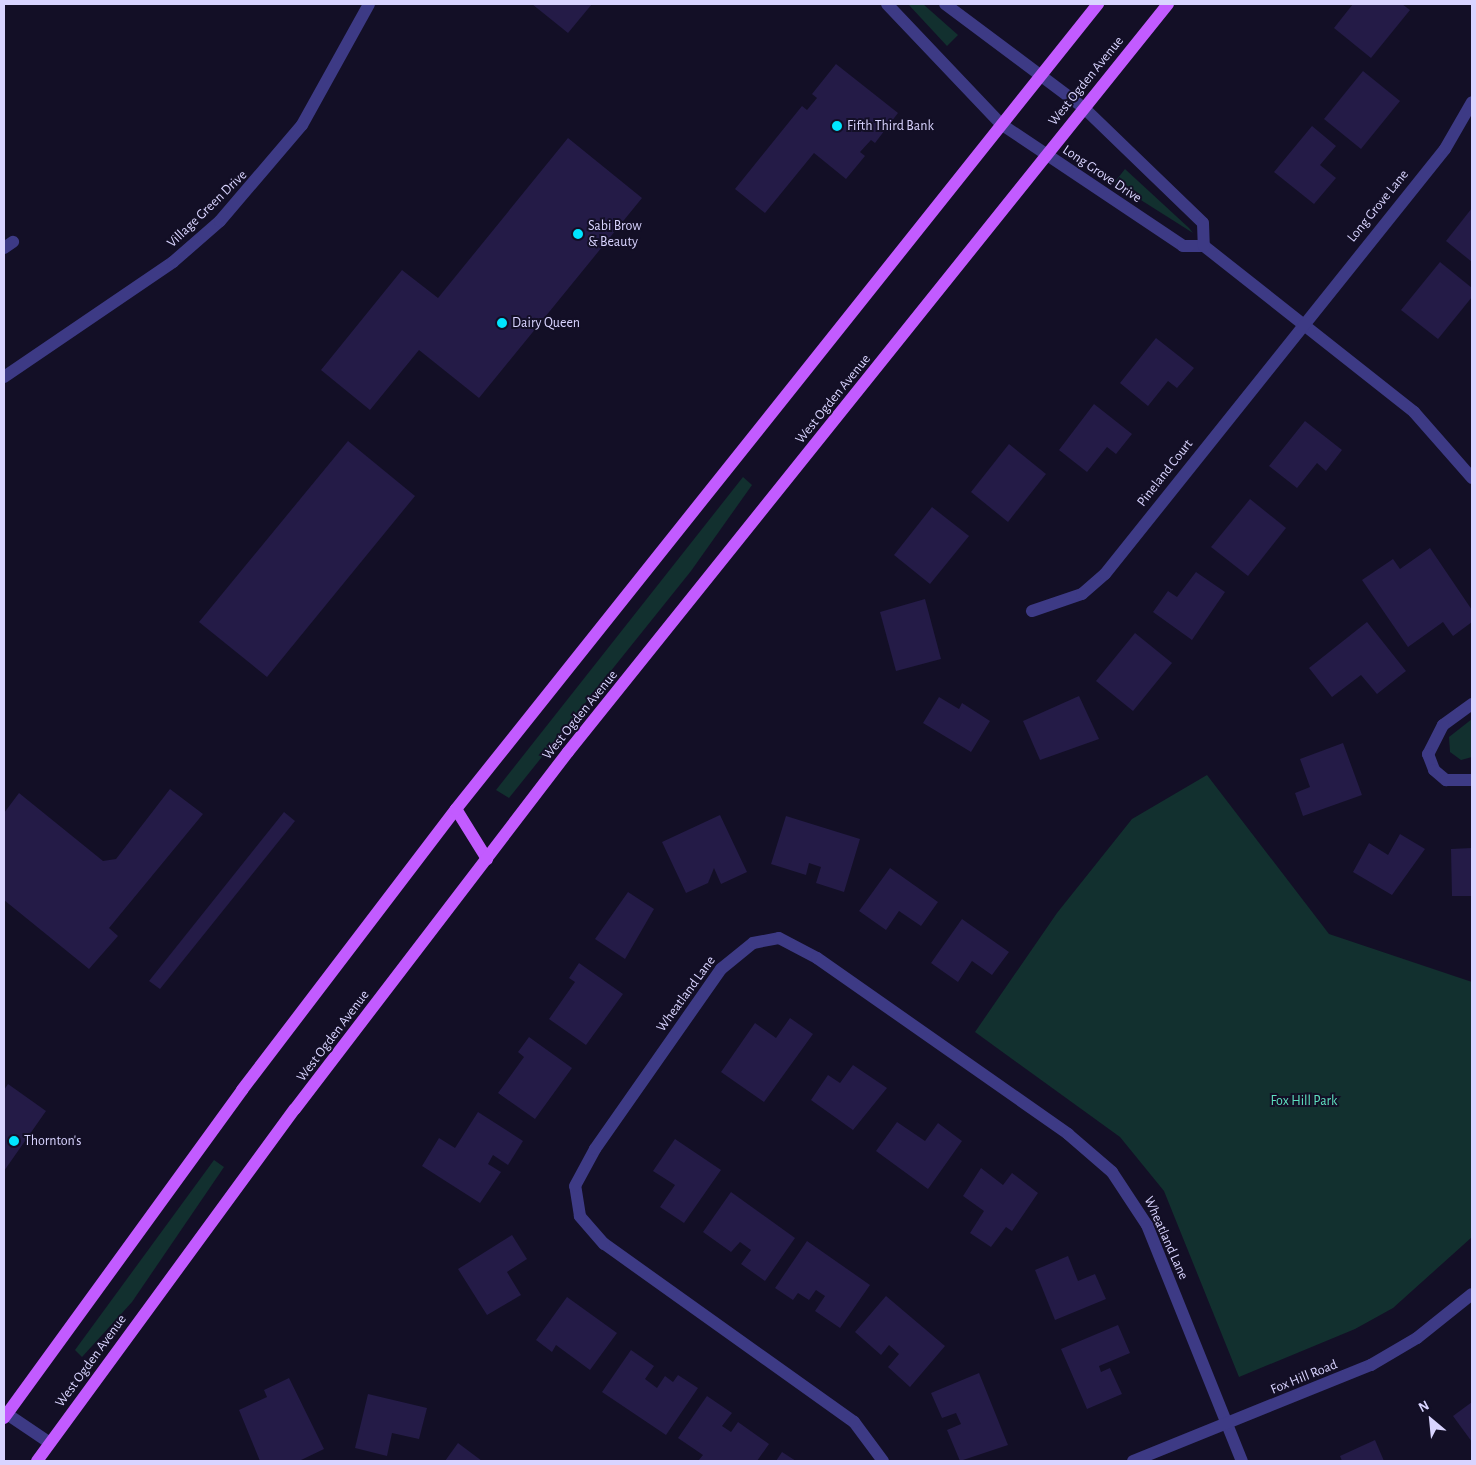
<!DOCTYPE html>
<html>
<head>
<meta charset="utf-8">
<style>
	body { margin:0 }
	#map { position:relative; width:1476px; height:1465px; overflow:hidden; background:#130f26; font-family:"Alegreya Sans",sans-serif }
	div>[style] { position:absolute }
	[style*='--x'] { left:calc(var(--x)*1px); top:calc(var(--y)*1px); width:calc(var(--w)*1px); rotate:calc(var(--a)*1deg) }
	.green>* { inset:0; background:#12302f }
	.building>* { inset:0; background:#241b47 }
	.minor>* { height:12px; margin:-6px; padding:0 6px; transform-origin:6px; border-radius:6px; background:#3d3a85 }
	.primary>* { height:12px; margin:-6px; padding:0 6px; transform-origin:6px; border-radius:6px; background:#c25bff }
	.dots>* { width:14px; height:14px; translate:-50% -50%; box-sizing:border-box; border:2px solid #130f26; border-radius:50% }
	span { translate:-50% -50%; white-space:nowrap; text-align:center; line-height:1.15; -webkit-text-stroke:4px #130f26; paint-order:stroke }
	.street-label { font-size:14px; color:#d9d4ff }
	.poi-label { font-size:14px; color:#d9d4ff }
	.left { translate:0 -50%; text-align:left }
	.park-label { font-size:14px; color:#5fe0c0 }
	.frame { position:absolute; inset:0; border:5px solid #d9d4ff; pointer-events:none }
	.north { position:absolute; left:1406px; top:1395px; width:50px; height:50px; -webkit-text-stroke:4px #130f26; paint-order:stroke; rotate:332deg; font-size:14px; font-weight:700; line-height:20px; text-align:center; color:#d9d4ff }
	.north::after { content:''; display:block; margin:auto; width:18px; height:22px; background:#d9d4ff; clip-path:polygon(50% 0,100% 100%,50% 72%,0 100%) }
</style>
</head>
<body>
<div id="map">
	<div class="green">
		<i style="clip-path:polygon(908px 4px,923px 4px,958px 35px,947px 46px)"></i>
		<i style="clip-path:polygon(1125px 169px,1189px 228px,1193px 233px,1114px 183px)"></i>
		<i style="clip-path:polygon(743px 477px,752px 485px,691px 571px,509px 798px,496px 790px)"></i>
		<i style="clip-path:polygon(1472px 719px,1472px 757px,1461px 760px,1450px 752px,1449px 737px)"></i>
		<i style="clip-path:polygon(1207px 775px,1329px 934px,1472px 982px,1472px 1237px,1393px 1308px,1355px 1329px,1239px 1377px,1164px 1191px,1120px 1137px,975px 1032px,1057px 913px,1132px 819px)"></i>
		<i style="clip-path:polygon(214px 1160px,224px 1167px,132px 1302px,82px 1357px,75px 1350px)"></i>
	</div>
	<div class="building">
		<i style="clip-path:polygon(532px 4px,592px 4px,568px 33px)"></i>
		<i style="clip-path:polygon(1353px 4px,1402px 4px,1410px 10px,1371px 58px,1334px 28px)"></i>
		<i style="clip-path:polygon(836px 64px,898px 113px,875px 143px,871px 140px,860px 152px,865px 156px,846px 179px,814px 153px,765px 213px,735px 189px,802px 106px,807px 110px,817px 98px,812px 94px)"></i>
		<i style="clip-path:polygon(1363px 71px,1400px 101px,1361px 149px,1324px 119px)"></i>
		<i style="clip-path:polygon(1312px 126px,1336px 146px,1320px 165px,1336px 178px,1314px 204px,1274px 172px)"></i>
		<i style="clip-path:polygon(568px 138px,642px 198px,479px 398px,419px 350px,370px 410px,321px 370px,402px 270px,438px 298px)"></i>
		<i style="clip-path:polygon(1472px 208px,1472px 262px,1446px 241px)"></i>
		<i style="clip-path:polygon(1440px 262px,1472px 288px,1472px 297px,1438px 339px,1401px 310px)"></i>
		<i style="clip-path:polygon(1156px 338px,1194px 368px,1177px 388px,1168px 381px,1148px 406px,1120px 383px)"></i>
		<i style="clip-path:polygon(1094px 404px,1132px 434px,1116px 454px,1107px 447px,1087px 472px,1059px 450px)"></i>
		<i style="clip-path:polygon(1305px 421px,1342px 450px,1326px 471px,1317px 463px,1297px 488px,1269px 466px)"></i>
		<i style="clip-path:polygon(348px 441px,415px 496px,267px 677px,199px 622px)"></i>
		<i style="clip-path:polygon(1009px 444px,1046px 474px,1008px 522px,971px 492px)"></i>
		<i style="clip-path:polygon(1250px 499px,1286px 528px,1248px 576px,1211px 547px)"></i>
		<i style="clip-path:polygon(932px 507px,969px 536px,930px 584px,894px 555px)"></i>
		<i style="clip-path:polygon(1430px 548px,1472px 610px,1472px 622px,1453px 636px,1443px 622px,1408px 647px,1362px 580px,1393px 559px,1400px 569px)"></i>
		<i style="clip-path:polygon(1196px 572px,1225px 592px,1192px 640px,1153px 612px,1168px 591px,1177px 597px)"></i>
		<i style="clip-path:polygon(925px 599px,941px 659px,896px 671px,880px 612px)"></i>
		<i style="clip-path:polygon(1367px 622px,1406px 671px,1377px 694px,1361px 675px,1332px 697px,1309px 668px)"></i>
		<i style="clip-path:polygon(1135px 633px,1172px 663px,1133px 711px,1096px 681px)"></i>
		<i style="clip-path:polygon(1079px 696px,1099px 739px,1040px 760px,1023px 721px)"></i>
		<i style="clip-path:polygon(939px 697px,959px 709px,962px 703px,990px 721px,971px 752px,923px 723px)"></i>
		<i style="clip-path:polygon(1343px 743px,1362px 795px,1303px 816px,1295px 793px,1310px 787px,1300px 759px)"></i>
		<i style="clip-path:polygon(170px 789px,203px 814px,109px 928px,118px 936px,89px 969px,4px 900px,4px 813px,19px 793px,103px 861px,116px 859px)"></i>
		<i style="clip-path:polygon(284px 812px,295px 821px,160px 989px,149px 981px)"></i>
		<i style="clip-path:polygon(720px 815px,747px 872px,721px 884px,714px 868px,708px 883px,686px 893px,662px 842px)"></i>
		<i style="clip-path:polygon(786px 816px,860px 839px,844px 892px,816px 883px,821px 867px,809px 863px,806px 875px,771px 864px)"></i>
		<i style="clip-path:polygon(1400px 834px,1425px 849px,1392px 895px,1353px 872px,1369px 843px,1388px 855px)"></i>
		<i style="clip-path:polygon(1472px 848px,1472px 896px,1452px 896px,1451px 849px)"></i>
		<i style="clip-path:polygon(890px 868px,938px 902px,921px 926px,899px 911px,886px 930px,859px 911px)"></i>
		<i style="clip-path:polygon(628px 892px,654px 909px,625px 959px,595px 939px)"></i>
		<i style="clip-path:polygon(962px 919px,1009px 952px,992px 975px,972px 961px,958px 982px,931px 963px)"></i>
		<i style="clip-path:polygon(579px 963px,623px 994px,586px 1045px,549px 1019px,575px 982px,569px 978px)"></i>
		<i style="clip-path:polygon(790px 1018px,813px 1034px,764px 1102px,721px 1072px,755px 1023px,776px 1038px)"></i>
		<i style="clip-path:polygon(529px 1037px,572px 1068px,535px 1119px,498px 1093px,524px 1057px,518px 1052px)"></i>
		<i style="clip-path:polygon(853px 1065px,887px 1088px,853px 1130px,811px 1100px,828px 1075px,840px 1083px)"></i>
		<i style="clip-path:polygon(8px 1084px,46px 1111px,4px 1171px,4px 1090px)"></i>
		<i style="clip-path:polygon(478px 1112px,523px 1141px,508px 1165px,493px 1155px,488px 1164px,501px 1172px,480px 1203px,422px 1166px,439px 1138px,455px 1148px)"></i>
		<i style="clip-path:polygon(897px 1122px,925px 1141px,938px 1123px,962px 1141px,928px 1189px,876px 1151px)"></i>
		<i style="clip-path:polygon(675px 1139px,721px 1170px,684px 1223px,660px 1207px,675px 1185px,653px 1171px)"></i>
		<i style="clip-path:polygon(981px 1168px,1003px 1185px,1012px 1173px,1038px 1193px,1012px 1231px,1006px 1227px,991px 1247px,970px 1233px,984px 1211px,963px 1196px)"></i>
		<i style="clip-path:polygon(731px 1192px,795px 1238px,765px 1281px,741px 1264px,751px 1250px,740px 1242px,731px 1252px,703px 1232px)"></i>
		<i style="clip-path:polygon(512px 1235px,527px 1259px,507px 1272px,521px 1295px,487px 1315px,458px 1269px)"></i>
		<i style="clip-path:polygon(807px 1241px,870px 1285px,840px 1328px,815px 1311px,825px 1296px,816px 1290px,809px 1300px,798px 1293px,793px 1300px,775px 1288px)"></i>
		<i style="clip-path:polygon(1068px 1256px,1078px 1281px,1095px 1274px,1106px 1299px,1055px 1320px,1035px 1270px)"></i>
		<i style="clip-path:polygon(886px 1296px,945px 1346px,910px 1387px,888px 1367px,899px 1354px,889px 1345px,881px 1355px,855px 1332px)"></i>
		<i style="clip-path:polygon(567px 1297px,617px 1333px,590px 1370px,556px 1345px,552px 1352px,536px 1340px)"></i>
		<i style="clip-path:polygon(1118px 1325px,1130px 1353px,1099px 1366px,1101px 1372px,1110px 1368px,1122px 1394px,1087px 1409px,1061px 1349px)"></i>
		<i style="clip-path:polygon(631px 1350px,654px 1366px,645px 1379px,657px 1388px,665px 1376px,673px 1382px,678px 1375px,698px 1388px,666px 1435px,602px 1392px)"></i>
		<i style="clip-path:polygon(979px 1373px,1008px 1445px,960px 1461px,947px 1430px,961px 1424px,956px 1413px,942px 1418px,931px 1393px)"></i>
		<i style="clip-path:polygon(289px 1378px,324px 1449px,299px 1461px,260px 1461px,239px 1410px,267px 1397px,264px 1390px)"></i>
		<i style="clip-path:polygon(368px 1394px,427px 1408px,419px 1439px,392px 1433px,387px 1456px,355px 1448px)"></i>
		<i style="clip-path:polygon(707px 1396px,732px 1413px,722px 1426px,731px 1432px,738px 1422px,769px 1444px,757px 1461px,698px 1461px,703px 1455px,678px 1438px)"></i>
		<i style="clip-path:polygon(1472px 1402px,1472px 1442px,1453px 1416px)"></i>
		<i style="clip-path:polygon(1375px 1440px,1384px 1461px,1342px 1461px,1340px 1456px)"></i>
		<i style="clip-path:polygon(458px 1443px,482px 1461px,445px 1461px)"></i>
		<i style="clip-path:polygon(782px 1452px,796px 1461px,776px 1461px)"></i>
	</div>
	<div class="minor">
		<i style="--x:887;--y:4;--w:166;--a:46.5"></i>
		<i style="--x:1001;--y:124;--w:219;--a:33.8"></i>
		<i style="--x:1183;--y:246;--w:21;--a:0"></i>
		<i style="--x:1204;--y:246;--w:268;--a:38.3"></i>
		<i style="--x:1414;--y:412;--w:88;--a:48.7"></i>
		<i style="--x:945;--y:4;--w:174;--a:36.8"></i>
		<i style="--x:1084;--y:108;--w:165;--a:44"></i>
		<i style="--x:1203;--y:223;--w:23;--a:88"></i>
		<i style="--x:4;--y:248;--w:11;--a:-34"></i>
		<i style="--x:4;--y:377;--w:204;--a:-34.2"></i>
		<i style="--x:173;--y:262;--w:62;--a:-41.1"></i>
		<i style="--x:220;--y:221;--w:126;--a:-49.5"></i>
		<i style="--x:302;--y:125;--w:138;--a:-61"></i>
		<i style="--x:1032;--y:611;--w:53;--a:-18.8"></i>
		<i style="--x:1082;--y:594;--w:30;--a:-41"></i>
		<i style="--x:1105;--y:574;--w:544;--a:-51.34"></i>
		<i style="--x:1445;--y:149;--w:54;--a:-60.1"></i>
		<i style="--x:1472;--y:704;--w:36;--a:144"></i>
		<i style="--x:1443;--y:725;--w:33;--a:117"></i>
		<i style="--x:1428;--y:754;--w:17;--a:69"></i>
		<i style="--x:1434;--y:770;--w:16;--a:40"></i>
		<i style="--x:1446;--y:780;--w:26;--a:0"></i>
		<i style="--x:4;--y:1412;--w:55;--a:34"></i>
		<i style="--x:883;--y:1461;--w:49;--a:-126.6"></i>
		<i style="--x:854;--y:1422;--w:307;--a:-144.5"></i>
		<i style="--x:604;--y:1244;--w:37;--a:-131"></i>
		<i style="--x:580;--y:1216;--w:30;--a:-99"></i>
		<i style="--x:575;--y:1186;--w:42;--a:-61.6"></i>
		<i style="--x:595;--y:1149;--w:220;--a:-55"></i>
		<i style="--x:721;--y:969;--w:41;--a:-39.1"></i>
		<i style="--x:753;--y:943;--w:26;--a:-11"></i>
		<i style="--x:779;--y:938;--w:43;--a:27.8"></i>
		<i style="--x:817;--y:958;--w:307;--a:35"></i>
		<i style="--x:1068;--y:1134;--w:58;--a:40.8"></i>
		<i style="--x:1112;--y:1172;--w:64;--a:56.6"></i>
		<i style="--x:1147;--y:1225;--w:254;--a:68.1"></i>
		<i style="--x:1133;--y:1461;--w:257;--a:-22"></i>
		<i style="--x:1371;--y:1365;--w:53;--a:-30.4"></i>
		<i style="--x:1417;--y:1338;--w:70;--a:-38.7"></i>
	</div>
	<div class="primary">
		<i style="--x:456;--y:809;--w:59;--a:58.2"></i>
		<i style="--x:4;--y:1418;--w:405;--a:-54"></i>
		<i style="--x:242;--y:1090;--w:353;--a:-52.7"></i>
		<i style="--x:456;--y:809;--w:1030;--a:-51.43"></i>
		<i style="--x:37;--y:1461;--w:436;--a:-53.8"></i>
		<i style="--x:295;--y:1109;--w:449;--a:-52.6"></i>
		<i style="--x:568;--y:752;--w:959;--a:-51.27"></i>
	</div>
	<div class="dots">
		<i style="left:837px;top:126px;background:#00e5ff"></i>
		<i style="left:578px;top:234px;background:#00e5ff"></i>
		<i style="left:502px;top:323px;background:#00e5ff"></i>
		<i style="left:14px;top:1141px;background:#00e5ff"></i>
	</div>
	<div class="street-label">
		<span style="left:1086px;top:81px;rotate:-51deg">West Ogden Avenue</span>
		<span style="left:1102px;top:174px;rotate:34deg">Long Grove Drive</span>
		<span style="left:1378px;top:206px;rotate:-51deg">Long Grove Lane</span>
		<span style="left:207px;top:209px;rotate:-44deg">Village Green Drive</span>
		<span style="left:833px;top:399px;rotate:-51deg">West Ogden Avenue</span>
		<span style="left:1165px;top:473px;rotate:-52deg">Pineland Court</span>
		<span style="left:580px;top:715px;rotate:-51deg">West Ogden Avenue</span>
		<span style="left:686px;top:994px;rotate:-54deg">Wheatland Lane</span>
		<span style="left:333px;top:1036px;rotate:-53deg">West Ogden Avenue</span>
		<span style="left:1166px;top:1238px;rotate:66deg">Wheatland Lane</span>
		<span style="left:91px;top:1361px;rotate:-54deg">West Ogden Avenue</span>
		<span style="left:1304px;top:1377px;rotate:-22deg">Fox Hill Road</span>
	</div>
	<div class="poi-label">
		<span class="left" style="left:847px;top:126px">Fifth Third Bank</span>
		<span class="left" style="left:588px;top:234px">Sabi Brow<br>&amp; Beauty</span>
		<span class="left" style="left:512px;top:323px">Dairy Queen</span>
		<span class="left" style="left:24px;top:1141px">Thornton's</span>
	</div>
	<div class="park-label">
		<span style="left:1304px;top:1101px">Fox Hill Park</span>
	</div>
	<div class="frame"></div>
	<div class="north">N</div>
</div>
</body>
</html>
